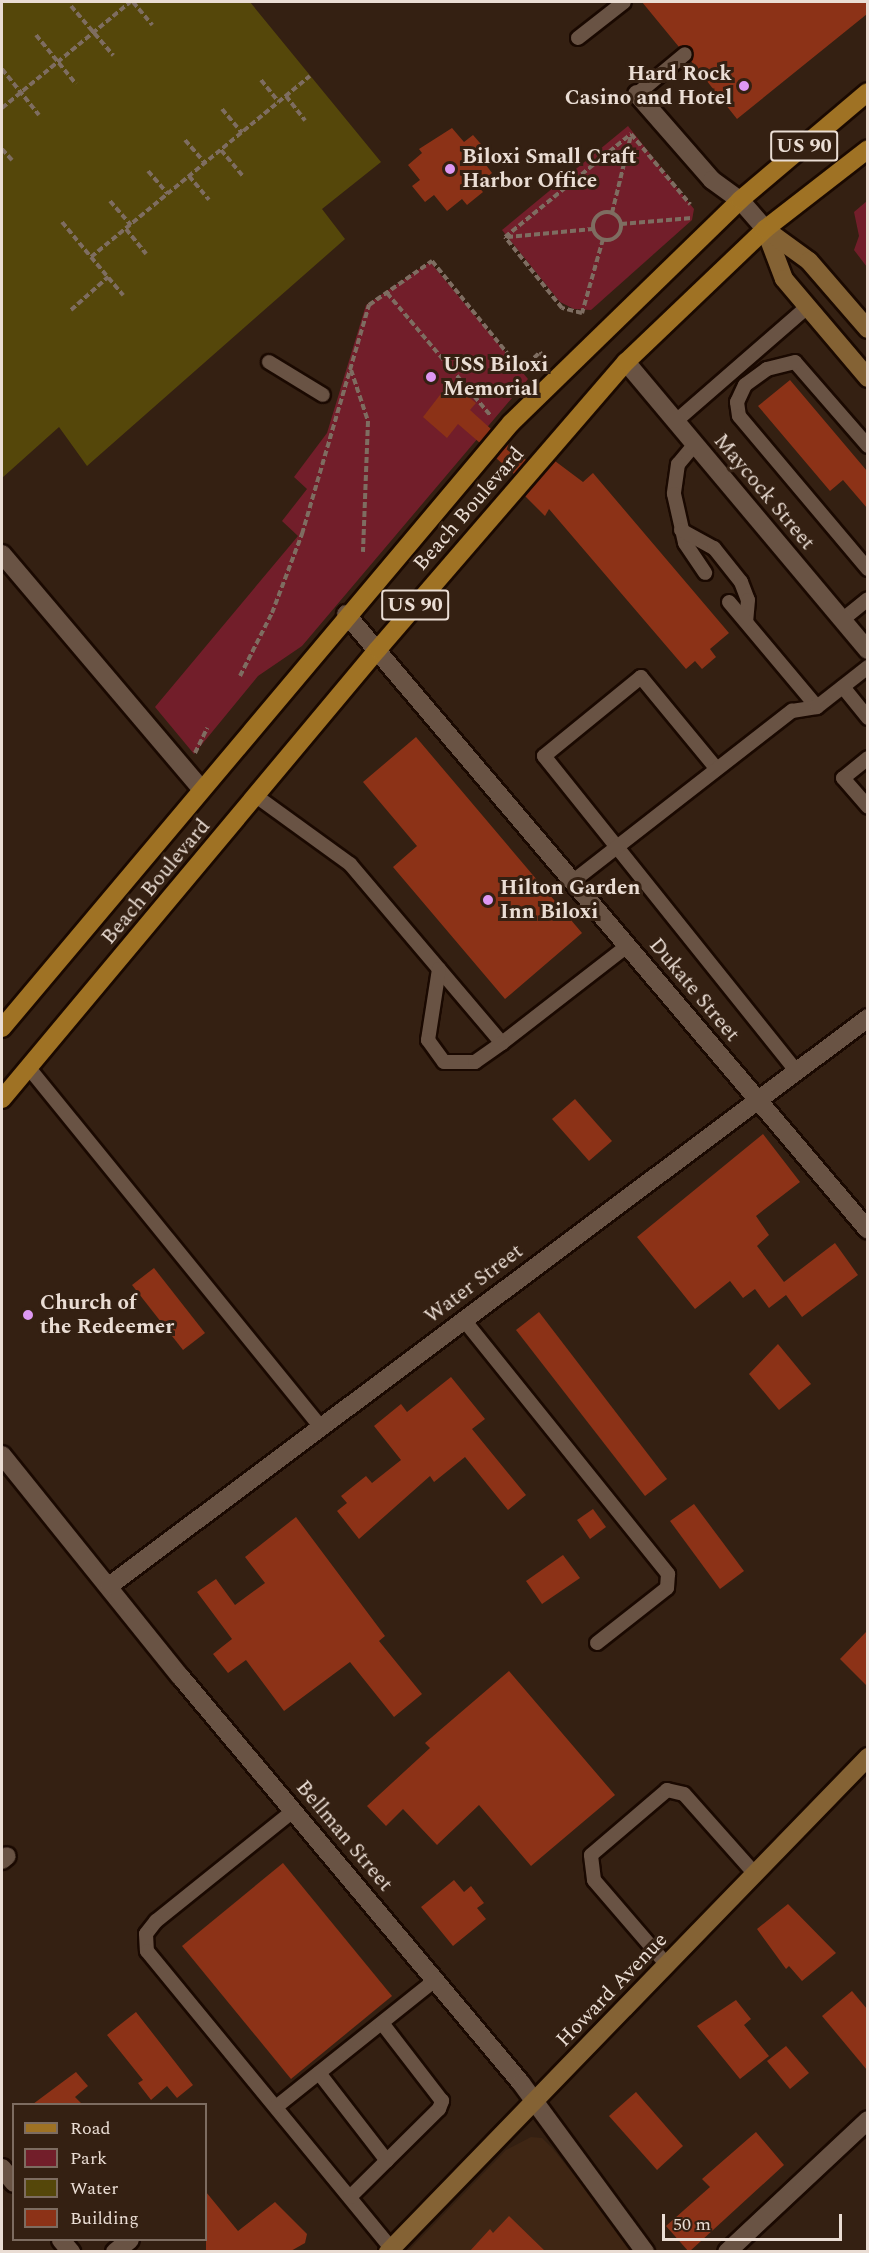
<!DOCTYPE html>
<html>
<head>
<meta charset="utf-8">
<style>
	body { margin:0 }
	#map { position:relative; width:869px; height:2253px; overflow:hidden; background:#342012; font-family:Spectral,serif }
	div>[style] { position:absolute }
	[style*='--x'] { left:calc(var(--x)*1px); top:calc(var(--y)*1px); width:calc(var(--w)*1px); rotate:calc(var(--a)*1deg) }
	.built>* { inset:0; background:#3f2614 }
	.green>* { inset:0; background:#721e2a }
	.water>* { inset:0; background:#55470a }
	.building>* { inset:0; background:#8c3217 }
	.path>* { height:4px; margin-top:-2px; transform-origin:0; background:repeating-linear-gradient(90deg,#7e6d61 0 6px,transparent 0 9px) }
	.path>.ring { margin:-2px; padding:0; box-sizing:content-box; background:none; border:4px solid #7e6d61; border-radius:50% }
	.roads { filter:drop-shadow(2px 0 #1a0901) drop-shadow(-2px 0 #1a0901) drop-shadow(0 2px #1a0901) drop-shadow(0 -2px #1a0901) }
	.lane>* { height:14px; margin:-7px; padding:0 7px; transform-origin:7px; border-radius:7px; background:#695344 }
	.street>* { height:18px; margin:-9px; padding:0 9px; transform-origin:9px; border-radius:9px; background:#695344 }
	.secondary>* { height:18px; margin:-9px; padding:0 9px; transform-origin:9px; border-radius:9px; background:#846234 }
	.primary>* { height:18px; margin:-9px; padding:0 9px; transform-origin:9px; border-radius:9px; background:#9f7224 }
	.dots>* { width:16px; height:16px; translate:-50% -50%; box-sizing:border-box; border:3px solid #342012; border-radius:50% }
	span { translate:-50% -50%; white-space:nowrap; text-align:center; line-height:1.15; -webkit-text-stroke:6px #342012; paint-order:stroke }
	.shield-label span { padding:2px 4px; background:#342012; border:2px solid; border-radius:4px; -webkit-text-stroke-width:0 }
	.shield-label { font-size:20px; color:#eaddd4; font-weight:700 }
	.poi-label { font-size:21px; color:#eaddd4; font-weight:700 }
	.right { translate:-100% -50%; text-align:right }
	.left { translate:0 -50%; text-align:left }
	.street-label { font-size:21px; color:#eaddd4 }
	.frame { position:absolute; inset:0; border:3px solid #eaddd4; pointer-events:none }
	.legend { position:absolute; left:12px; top:2103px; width:195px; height:138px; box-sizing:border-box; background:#342012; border:2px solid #7d6c60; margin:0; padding:8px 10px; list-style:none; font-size:18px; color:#eaddd4 }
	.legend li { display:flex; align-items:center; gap:12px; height:30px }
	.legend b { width:30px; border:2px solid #7d6c60 }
	.scale { position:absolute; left:662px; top:2214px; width:180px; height:27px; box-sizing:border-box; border:3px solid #eaddd4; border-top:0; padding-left:8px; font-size:18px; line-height:21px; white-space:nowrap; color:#eaddd4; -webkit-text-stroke:4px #342012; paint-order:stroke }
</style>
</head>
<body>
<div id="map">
	<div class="built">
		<i style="clip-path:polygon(531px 2137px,542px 2138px,553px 2149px,636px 2251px,407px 2252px,506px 2150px)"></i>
	</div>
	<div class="green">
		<i style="clip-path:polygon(628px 126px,694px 209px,692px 220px,591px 310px,574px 309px,560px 302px,502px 230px)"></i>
		<i style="clip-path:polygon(867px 201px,867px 267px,854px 250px,859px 236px,854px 212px)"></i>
		<i style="clip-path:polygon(430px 262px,528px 379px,302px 646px,258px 676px,194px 754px,155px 707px,298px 536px,282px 521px,307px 489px,294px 477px,327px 433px,366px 305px)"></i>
	</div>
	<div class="water">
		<i style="clip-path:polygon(2px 2px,250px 2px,381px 162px,322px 209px,345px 239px,87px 466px,59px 427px,2px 478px)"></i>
	</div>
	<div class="building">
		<i style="clip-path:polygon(642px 2px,867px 2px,867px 14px,737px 119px,691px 61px,692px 49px,679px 47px)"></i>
		<i style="clip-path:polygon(452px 128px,464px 142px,473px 135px,487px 151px,480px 157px,492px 173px,477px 185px,483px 192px,467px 205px,462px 199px,447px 211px,434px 195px,425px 202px,412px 186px,420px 180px,408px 165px,422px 153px,419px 149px)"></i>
		<i style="clip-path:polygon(790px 380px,867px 471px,867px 508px,843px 480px,830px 491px,758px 406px)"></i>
		<i style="clip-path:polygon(450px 382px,476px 403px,470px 410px,491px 429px,480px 443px,458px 424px,447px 438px,423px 417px)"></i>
		<i style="clip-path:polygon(508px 444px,526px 460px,514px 474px,496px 458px)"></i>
		<i style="clip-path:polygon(555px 461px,583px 482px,593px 473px,729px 633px,710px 649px,716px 657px,702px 669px,695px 661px,686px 669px,549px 509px,545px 516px,525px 496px)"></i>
		<i style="clip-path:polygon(416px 737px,582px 933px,505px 999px,393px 867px,417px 846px,363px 782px)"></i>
		<i style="clip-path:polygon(575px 1099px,612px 1141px,589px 1161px,552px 1119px)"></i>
		<i style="clip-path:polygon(763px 1134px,800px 1182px,756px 1216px,769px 1235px,757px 1246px,784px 1282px,835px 1243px,858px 1275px,802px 1317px,786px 1295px,769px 1308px,755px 1289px,743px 1298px,730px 1281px,695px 1309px,637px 1237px)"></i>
		<i style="clip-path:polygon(154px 1268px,205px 1333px,183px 1350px,132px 1285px)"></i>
		<i style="clip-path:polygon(539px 1312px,667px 1479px,645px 1496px,516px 1330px)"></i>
		<i style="clip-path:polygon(778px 1344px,811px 1384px,779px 1410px,749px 1374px)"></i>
		<i style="clip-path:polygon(451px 1377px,485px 1419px,472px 1429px,526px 1495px,508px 1510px,465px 1457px,434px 1482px,430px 1476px,359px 1539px,337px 1511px,347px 1503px,341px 1496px,366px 1476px,372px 1483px,401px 1460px,374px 1426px,401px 1404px,407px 1412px)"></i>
		<i style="clip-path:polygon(694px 1504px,744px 1571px,720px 1589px,670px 1521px)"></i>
		<i style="clip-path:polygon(593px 1509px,606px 1527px,590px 1539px,577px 1520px)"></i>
		<i style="clip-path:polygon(296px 1517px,385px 1636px,379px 1641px,422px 1694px,394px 1717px,350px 1662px,284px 1711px,246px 1660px,228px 1673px,213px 1654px,232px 1639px,197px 1592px,216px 1579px,235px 1605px,265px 1583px,245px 1557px)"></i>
		<i style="clip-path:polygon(563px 1555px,580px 1578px,542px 1604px,526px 1581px)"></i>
		<i style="clip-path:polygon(867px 1631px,867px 1686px,840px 1659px)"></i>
		<i style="clip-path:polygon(509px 1671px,615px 1795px,531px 1866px,479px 1805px,437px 1845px,403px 1809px,386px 1826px,367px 1806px,430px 1748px,425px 1743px)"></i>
		<i style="clip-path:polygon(283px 1863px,392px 1996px,291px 2079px,182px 1946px)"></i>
		<i style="clip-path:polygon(454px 1880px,464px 1892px,471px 1886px,484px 1903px,477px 1908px,486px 1919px,453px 1946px,421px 1907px)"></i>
		<i style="clip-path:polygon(788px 1904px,836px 1953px,802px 1981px,789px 1966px,786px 1969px,757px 1929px)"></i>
		<i style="clip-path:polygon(852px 1991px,867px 2009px,867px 2070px,822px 2016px)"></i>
		<i style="clip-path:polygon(736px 2000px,751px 2019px,744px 2025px,769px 2056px,740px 2079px,697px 2026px)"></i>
		<i style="clip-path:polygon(136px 2012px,193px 2085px,177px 2098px,167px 2086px,151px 2100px,138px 2083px,143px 2080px,107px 2035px)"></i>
		<i style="clip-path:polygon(786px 2046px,809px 2073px,790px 2089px,767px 2061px)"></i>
		<i style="clip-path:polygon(76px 2072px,88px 2086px,75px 2097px,82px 2104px,33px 2104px)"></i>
		<i style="clip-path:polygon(636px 2092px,683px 2146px,657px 2170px,609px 2116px)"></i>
		<i style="clip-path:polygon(756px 2132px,784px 2165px,689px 2252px,666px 2226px,710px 2187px,702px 2179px)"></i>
		<i style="clip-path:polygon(206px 2192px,238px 2231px,275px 2202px,307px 2234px,305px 2243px,289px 2252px,206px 2252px)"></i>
		<i style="clip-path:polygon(509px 2216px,546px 2252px,469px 2252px,490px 2229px,493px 2233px)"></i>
	</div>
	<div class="path">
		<i style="--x:133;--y:2;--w:30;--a:50"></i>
		<i style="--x:71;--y:6;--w:65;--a:49.4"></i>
		<i style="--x:36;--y:35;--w:63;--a:50.8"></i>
		<i style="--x:2;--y:69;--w:59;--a:51.2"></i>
		<i style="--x:261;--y:80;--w:28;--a:51"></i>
		<i style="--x:286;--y:96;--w:31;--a:52"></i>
		<i style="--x:2;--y:108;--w:166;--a:-39.6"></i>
		<i style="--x:222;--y:109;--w:31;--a:50"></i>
		<i style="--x:185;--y:140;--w:30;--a:49"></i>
		<i style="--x:2;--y:149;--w:15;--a:48"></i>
		<i style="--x:221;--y:150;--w:34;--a:50"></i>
		<i style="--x:148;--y:171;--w:30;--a:49"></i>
		<i style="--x:189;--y:176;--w:31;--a:50"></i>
		<i style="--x:110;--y:201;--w:32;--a:49"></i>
		<i class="ring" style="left:593px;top:212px;width:24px;height:24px"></i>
		<i style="--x:612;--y:213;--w:80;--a:-76.3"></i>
		<i style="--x:62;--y:222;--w:45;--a:50.4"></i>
		<i style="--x:91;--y:257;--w:284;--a:-39.6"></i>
		<i style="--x:621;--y:224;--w:71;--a:-4.8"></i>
		<i style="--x:126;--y:229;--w:32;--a:51"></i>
		<i style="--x:507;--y:237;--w:86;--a:-5.3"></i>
		<i style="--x:603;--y:239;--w:77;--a:105.8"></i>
		<i style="--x:582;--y:313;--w:21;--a:-166"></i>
		<i style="--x:562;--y:308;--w:91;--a:-128.8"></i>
		<i style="--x:505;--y:237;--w:163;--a:-39.3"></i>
		<i style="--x:631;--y:134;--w:92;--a:49.9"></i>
		<i style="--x:91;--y:257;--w:50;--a:49.9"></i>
		<i style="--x:387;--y:293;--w:161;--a:49.8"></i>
		<i style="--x:71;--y:310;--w:50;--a:-41.7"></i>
		<i style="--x:351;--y:370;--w:54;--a:71.6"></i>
		<i style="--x:368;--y:421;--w:131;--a:92.2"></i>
		<i style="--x:240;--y:676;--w:71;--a:-63.1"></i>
		<i style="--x:272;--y:613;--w:85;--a:-69.2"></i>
		<i style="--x:302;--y:534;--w:239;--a:-73.7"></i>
		<i style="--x:369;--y:305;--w:77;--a:-34.9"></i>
		<i style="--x:432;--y:261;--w:141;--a:50.8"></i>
		<i style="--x:521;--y:370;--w:26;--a:-43"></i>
		<i style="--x:540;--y:352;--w:7;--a:56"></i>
		<i style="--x:195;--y:753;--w:28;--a:-64"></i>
	</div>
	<div class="roads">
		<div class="lane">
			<i style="--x:578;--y:38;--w:58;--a:-38"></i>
			<i style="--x:637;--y:94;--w:62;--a:-39.8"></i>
			<i style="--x:269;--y:362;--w:63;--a:31.4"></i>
			<i style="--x:676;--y:421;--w:174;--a:-41"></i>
			<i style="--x:695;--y:444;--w:26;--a:130"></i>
			<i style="--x:678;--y:464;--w:30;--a:98"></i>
			<i style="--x:674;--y:494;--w:50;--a:77.3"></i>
			<i style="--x:685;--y:543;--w:36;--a:56"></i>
			<i style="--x:868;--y:446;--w:111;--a:-131"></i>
			<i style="--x:795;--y:362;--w:29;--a:166"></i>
			<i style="--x:767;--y:369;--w:27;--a:144"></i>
			<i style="--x:745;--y:385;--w:19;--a:115"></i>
			<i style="--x:737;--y:402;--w:14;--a:82"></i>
			<i style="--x:739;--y:416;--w:200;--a:49.9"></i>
			<i style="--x:681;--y:530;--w:38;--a:29"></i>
			<i style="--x:714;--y:548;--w:43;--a:51.5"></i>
			<i style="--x:741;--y:582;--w:19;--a:69"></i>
			<i style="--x:748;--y:600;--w:21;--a:95"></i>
			<i style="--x:729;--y:602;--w:137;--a:50"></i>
			<i style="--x:842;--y:620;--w:33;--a:-39"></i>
			<i style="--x:843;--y:687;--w:40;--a:51"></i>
			<i style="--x:868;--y:758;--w:32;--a:141"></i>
			<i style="--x:843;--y:778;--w:38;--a:49"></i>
			<i style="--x:716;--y:768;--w:118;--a:-129.5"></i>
			<i style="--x:641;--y:677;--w:125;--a:140.8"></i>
			<i style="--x:544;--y:756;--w:403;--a:51.3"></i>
			<i style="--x:256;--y:796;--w:116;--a:35.9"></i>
			<i style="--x:350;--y:864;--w:235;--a:49.7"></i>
			<i style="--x:502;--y:1043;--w:158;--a:-37.8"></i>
			<i style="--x:572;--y:882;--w:279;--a:-37.9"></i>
			<i style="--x:792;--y:711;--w:25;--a:-9"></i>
			<i style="--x:817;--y:707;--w:65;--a:-38.1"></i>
			<i style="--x:439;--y:969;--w:72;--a:98.8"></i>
			<i style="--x:428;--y:1040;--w:27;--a:54"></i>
			<i style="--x:444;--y:1062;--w:31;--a:0"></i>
			<i style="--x:475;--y:1062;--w:33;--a:-35"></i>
			<i style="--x:29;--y:1068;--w:463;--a:50.9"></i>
			<i style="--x:464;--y:1320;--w:326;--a:51.2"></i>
			<i style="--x:668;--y:1574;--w:14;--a:94"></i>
			<i style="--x:667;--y:1588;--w:89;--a:141.8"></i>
			<i style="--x:293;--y:1811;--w:176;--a:141.2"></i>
			<i style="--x:156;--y:1921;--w:16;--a:128"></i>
			<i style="--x:146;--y:1934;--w:17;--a:87"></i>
			<i style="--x:147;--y:1951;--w:384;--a:50.6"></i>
			<i style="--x:667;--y:1965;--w:112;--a:-130.7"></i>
			<i style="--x:594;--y:1880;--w:25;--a:-97"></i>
			<i style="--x:591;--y:1855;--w:100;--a:-40.5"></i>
			<i style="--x:667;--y:1790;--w:17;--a:13"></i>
			<i style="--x:684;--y:1794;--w:107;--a:48.4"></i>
			<i style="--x:319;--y:2073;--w:111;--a:52.3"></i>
			<i style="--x:276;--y:2107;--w:203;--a:-38.6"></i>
			<i style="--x:350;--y:2197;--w:125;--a:-44.7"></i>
			<i style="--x:439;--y:2109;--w:9;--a:-69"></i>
			<i style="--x:442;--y:2101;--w:98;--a:-127.6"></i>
		</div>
		<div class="street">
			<i style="--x:637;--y:94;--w:114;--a:48.9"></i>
			<i style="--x:712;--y:180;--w:34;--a:36"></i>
			<i style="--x:740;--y:200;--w:38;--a:49"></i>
			<i style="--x:626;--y:362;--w:376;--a:50"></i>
			<i style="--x:2;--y:554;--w:308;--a:49.7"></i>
			<i style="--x:346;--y:614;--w:807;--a:49.72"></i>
			<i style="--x:2;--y:1455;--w:284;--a:51.2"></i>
			<i style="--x:180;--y:1676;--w:531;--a:50.04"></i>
			<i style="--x:521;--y:2083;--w:210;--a:53.7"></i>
			<i style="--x:109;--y:1586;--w:948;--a:-36.81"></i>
			<i style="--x:2;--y:1860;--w:6;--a:-39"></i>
			<i style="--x:2;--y:2168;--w:19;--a:51"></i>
			<i style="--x:61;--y:2240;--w:16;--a:50"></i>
			<i style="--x:115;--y:2252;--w:19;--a:-39"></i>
			<i style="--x:727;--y:2252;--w:193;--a:-43.1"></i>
		</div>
		<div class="secondary">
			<i style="--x:765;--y:229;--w:53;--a:69.2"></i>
			<i style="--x:784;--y:279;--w:130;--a:49.7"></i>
			<i style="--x:765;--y:229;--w:54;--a:36"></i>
			<i style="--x:809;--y:261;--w:90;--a:49.1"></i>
			<i style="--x:388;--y:2252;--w:690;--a:-45.88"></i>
		</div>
		<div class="primary">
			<i style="--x:2;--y:1028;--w:791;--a:-49.93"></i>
			<i style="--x:511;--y:423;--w:320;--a:-44.2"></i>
			<i style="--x:740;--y:200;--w:167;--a:-40.2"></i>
			<i style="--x:2;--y:1099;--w:586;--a:-50.12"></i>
			<i style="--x:378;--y:649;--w:379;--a:-49.2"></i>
			<i style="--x:626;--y:362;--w:192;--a:-43.7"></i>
			<i style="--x:765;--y:229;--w:130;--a:-37.8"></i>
		</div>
	</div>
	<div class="dots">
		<i style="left:744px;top:86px;background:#de98f2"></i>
		<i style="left:450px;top:169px;background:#de98f2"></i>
		<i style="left:431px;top:377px;background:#de98f2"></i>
		<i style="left:488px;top:900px;background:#de98f2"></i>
		<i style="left:28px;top:1315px;background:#de98f2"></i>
	</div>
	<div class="shield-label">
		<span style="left:804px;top:146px">US 90</span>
		<span style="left:415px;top:605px">US 90</span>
	</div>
	<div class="poi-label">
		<span class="right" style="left:732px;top:86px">Hard Rock<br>Casino and Hotel</span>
		<span class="left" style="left:462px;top:169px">Biloxi Small Craft<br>Harbor Office</span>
		<span class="left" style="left:443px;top:377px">USS Biloxi<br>Memorial</span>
		<span class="left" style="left:500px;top:900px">Hilton Garden<br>Inn Biloxi</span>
		<span class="left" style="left:40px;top:1315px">Church of<br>the Redeemer</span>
	</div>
	<div class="street-label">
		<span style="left:764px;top:492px;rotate:50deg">Maycock Street</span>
		<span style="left:469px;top:509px;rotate:-49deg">Beach Boulevard</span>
		<span style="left:156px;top:882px;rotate:-50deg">Beach Boulevard</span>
		<span style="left:694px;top:990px;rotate:50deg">Dukate Street</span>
		<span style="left:474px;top:1284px;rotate:-37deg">Water Street</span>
		<span style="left:344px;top:1836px;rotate:50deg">Bellman Street</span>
		<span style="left:612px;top:1990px;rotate:-46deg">Howard Avenue</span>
	</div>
	<div class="frame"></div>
	<ul class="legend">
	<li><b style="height:8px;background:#9f7224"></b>Road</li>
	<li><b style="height:16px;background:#721e2a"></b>Park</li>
	<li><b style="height:16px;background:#55470a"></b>Water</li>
	<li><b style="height:16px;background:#8c3217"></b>Building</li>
	</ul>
	<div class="scale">50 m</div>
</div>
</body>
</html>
